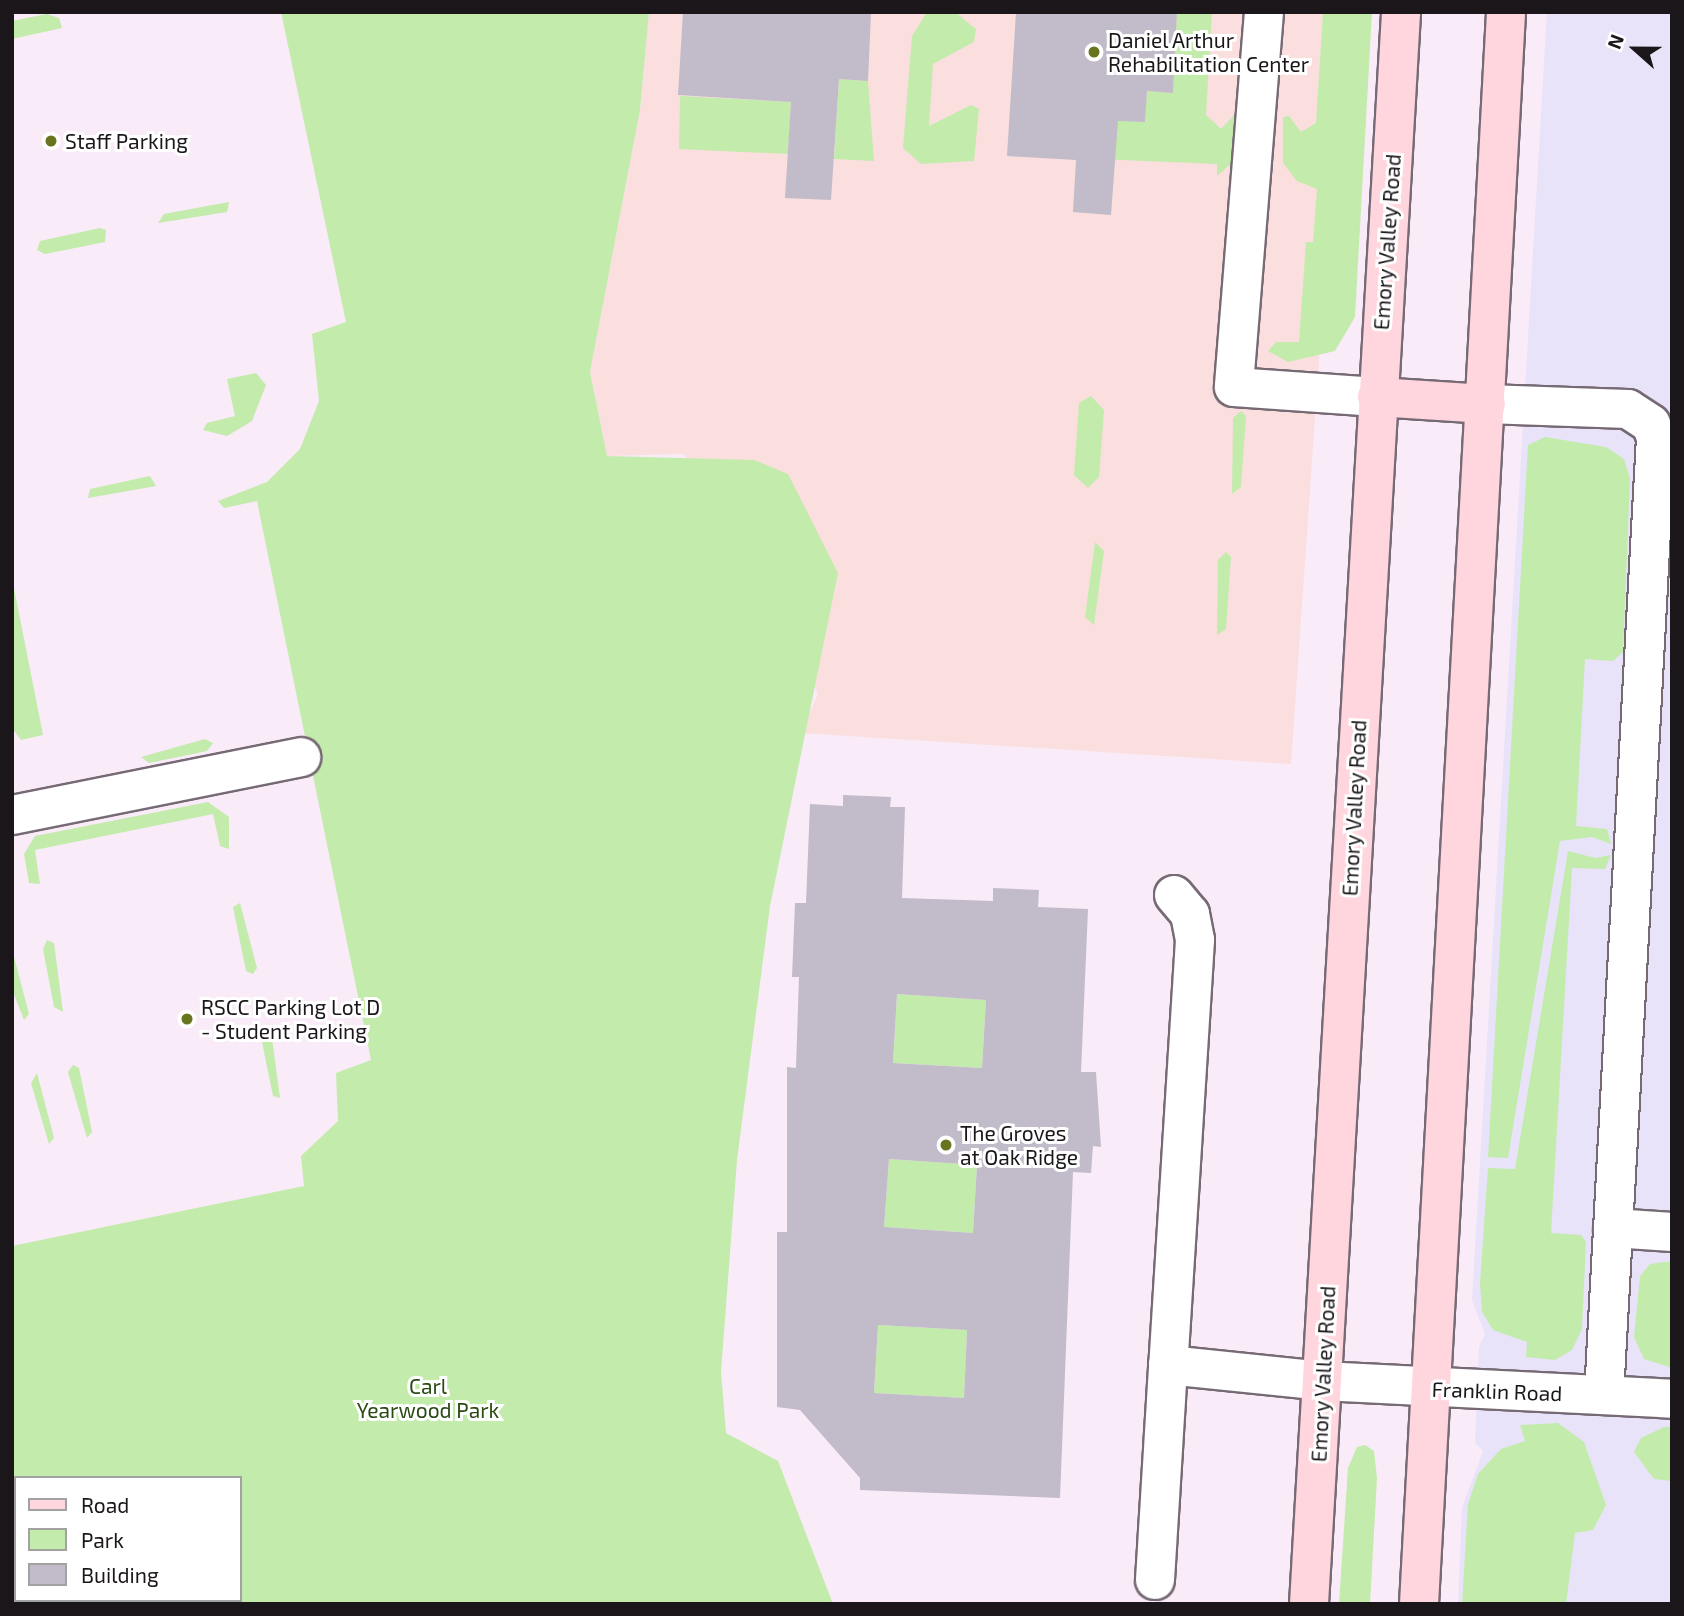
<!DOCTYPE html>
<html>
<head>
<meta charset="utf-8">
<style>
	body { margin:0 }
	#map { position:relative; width:1684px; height:1616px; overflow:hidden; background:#f9ebf8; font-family:"Exo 2",sans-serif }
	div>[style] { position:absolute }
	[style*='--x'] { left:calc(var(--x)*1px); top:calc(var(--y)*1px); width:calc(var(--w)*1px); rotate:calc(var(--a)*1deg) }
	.commercial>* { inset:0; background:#fadfde }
	.industrial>* { inset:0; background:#e8e3f9 }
	.green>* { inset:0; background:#c3ebac }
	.building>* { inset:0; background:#c2bbc9 }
	.roads { filter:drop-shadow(2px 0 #766a75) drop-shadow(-2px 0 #766a75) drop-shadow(0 2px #766a75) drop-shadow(0 -2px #766a75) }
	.minor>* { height:38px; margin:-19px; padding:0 19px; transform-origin:19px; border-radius:19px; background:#fff }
	.major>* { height:38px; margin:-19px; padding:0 19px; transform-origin:19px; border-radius:19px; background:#ffd6dd }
	.dots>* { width:19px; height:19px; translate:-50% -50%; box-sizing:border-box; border:4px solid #fff; border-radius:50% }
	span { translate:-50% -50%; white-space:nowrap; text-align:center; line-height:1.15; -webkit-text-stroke:6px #fff; paint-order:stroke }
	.poi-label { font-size:21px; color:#1a161a }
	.left { translate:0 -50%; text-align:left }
	.street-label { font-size:21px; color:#1a161a }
	.park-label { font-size:21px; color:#2a4913 }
	.frame { position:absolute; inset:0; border:14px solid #1a161a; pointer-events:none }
	.legend { position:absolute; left:14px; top:1476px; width:228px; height:126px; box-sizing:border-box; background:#fff; border:2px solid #a3a2a3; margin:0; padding:9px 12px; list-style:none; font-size:21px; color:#1a161a }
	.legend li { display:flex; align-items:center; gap:14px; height:35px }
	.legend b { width:35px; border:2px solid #a3a2a3 }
	.north { position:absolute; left:1600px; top:14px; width:70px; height:70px; -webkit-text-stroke:5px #fff; paint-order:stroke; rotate:291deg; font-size:19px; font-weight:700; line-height:28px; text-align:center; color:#1a161a }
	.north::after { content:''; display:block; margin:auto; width:24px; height:32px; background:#1a161a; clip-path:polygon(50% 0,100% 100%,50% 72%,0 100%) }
</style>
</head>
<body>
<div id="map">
	<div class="commercial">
		<i style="clip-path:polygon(649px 12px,1343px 12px,1291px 764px,801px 733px,818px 694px,684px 454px,607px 456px,590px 372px,640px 110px)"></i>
	</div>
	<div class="industrial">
		<i style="clip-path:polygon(1547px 12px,1672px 12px,1672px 1604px,1458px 1604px,1462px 1508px,1483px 1451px,1475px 1443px,1479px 1347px,1485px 1334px,1472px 1300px)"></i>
	</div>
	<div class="green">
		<i style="clip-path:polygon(evenodd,281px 12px,649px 12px,640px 110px,590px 372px,607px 456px,754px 460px,788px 474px,838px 573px,770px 906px,737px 1160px,721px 1372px,726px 1433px,778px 1461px,833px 1604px,12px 1604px,12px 1246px,304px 1186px,301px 1156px,338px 1121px,336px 1073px,371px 1060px,257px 501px,224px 508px,218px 501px,267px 482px,300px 449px,319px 401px,312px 334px,346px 322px,281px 12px,16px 1478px,240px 1478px,240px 1600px,16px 1600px,16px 1478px)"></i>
		<i style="clip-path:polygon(927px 12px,955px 12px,976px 29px,974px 42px,933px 64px,929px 126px,971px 105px,979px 109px,974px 161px,921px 164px,903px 148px,912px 36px)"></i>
		<i style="clip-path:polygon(1177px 12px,1212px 12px,1206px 115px,1221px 129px,1236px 113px,1241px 116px,1234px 161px,1217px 176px,1217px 164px,1098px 159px,1100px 119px,1145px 122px,1147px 91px,1173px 93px)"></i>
		<i style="clip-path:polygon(1323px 12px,1372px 12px,1355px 317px,1335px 351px,1288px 362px,1268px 351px,1276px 342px,1299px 342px,1306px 242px,1313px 242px,1317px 189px,1297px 181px,1283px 163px,1283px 117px,1289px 116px,1301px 132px,1316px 123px)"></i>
		<i style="clip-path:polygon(47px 14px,59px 18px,62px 28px,12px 39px,12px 21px)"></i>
		<i style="clip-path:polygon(839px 79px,868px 81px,874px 161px,834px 159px)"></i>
		<i style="clip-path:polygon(680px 96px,791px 102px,788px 154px,679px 149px)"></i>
		<i style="clip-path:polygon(229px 202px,227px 212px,158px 223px,164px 214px)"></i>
		<i style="clip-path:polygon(100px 228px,106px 230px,105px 242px,45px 254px,37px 250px,40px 241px)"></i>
		<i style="clip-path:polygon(256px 373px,266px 385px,252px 421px,227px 436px,203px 430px,207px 423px,235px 416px,227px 379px)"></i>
		<i style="clip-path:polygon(1091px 396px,1104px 410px,1099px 477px,1088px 488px,1074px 475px,1079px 403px)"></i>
		<i style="clip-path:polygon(1241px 411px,1246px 416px,1241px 487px,1232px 494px,1233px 418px)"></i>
		<i style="clip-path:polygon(1545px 437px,1606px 447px,1624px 459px,1630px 478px,1623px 652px,1613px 661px,1585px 659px,1576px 826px,1607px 829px,1611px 844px,1592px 837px,1560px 841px,1508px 1158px,1488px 1157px,1528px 445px)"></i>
		<i style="clip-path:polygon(150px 476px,156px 486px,88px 498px,90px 489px)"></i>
		<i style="clip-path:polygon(1095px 542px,1104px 551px,1094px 625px,1085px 617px)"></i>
		<i style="clip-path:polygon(1226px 552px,1231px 557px,1226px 629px,1217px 635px,1218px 560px)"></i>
		<i style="clip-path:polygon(12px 578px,43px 735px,21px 740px,12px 728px)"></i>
		<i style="clip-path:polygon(205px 739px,213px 743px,207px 751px,149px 763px,141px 757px)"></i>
		<i style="clip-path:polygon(208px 802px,229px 817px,229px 849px,220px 846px,213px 814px,35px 850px,40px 884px,29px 883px,24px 854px,35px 836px)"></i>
		<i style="clip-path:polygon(1568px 851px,1595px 858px,1611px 855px,1605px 869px,1572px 868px,1551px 1233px,1581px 1235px,1586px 1242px,1582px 1329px,1572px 1350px,1555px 1360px,1526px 1357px,1527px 1342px,1493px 1330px,1482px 1312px,1480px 1283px,1488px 1168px,1515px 1169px)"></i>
		<i style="clip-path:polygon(240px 903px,257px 968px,253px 974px,246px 971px,233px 907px)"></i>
		<i style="clip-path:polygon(47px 940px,54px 943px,63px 1012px,54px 1007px,43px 949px)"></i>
		<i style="clip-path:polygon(12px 949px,29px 1014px,24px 1020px,12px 989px)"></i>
		<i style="clip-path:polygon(897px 994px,986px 1000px,982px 1068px,893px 1063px)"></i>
		<i style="clip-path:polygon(266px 1027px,271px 1031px,280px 1098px,273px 1096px,266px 1062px,260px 1031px)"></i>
		<i style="clip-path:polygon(73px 1065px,79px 1068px,92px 1132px,87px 1138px,68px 1072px)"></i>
		<i style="clip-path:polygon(37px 1073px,54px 1138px,49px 1144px,31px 1083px)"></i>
		<i style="clip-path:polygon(889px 1159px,977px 1165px,973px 1233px,884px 1227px)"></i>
		<i style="clip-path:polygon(1672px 1261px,1672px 1368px,1644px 1359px,1634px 1337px,1640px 1276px,1650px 1264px)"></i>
		<i style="clip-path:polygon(878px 1325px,967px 1330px,964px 1398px,874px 1393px)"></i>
		<i style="clip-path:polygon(1558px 1423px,1584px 1442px,1606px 1505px,1593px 1530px,1575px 1533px,1566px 1604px,1462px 1604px,1468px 1504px,1478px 1474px,1501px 1449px,1525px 1441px,1520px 1425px)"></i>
		<i style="clip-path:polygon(1664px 1427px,1672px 1427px,1672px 1481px,1654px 1479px,1634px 1452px,1641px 1438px)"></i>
		<i style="clip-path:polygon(1365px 1445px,1374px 1451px,1377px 1478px,1370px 1604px,1339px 1604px,1348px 1468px,1357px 1447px)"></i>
	</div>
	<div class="building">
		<i style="clip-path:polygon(683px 12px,871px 12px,868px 81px,839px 79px,831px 200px,785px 198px,791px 102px,678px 95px)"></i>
		<i style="clip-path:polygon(1016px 12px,1177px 12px,1173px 93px,1147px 91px,1145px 122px,1118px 121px,1111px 215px,1073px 212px,1076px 160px,1007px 156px)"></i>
		<i style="clip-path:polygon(evenodd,843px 795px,891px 797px,890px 807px,905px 807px,902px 898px,993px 901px,993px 888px,1039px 890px,1038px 907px,1088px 909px,1081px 1072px,1096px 1072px,1101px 1147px,1093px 1146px,1091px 1173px,1073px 1172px,1060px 1498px,860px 1490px,860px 1478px,800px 1410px,777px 1407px,777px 1232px,787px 1232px,787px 1067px,796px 1068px,799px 977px,792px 977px,795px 903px,806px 903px,810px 804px,843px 806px,843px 795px,897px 994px,986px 1000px,982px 1068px,893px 1063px,897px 994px,843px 795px,889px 1159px,977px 1165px,973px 1233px,884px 1227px,889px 1159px,843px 795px,878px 1325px,967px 1330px,964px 1398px,874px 1393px,878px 1325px)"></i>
	</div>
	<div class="roads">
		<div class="minor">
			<i style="--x:1264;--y:12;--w:376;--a:94.6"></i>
			<i style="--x:1234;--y:387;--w:143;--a:4"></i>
			<i style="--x:1486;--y:404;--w:142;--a:2"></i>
			<i style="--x:1628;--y:409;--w:27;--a:33"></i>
			<i style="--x:1651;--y:424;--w:15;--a:70"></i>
			<i style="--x:1656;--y:438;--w:958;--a:93.11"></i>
			<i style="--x:12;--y:815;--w:295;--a:-11.3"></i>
			<i style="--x:1174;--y:895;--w:25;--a:50"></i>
			<i style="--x:1190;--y:914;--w:26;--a:79"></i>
			<i style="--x:1195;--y:940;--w:426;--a:93.6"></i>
			<i style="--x:1168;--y:1365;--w:155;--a:5.9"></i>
			<i style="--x:1322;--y:1381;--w:350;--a:2.9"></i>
			<i style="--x:1613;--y:1228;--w:59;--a:3.9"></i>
			<i style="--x:1155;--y:1580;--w:215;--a:-86.5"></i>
		</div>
		<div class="major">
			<i style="--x:1377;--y:397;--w:109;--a:3.7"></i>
			<i style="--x:1309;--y:1604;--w:1595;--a:-86.69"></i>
			<i style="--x:1419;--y:1604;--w:1594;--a:-86.87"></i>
		</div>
	</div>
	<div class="dots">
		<i style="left:1094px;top:52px;background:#68741e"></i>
		<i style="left:51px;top:141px;background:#68741e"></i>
		<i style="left:187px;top:1019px;background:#68741e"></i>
		<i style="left:946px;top:1145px;background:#68741e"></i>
	</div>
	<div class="poi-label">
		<span class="left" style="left:1108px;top:52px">Daniel Arthur<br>Rehabilitation Center</span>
		<span class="left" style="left:65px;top:141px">Staff Parking</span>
		<span class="left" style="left:201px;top:1019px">RSCC Parking Lot D<br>- Student Parking</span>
		<span class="left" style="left:960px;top:1145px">The Groves<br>at Oak Ridge</span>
	</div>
	<div class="street-label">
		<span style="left:1387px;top:242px;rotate:-86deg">Emory Valley Road</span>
		<span style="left:1354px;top:808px;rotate:-87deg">Emory Valley Road</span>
		<span style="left:1323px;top:1374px;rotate:-87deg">Emory Valley Road</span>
		<span style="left:1497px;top:1391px;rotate:2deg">Franklin Road</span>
	</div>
	<div class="park-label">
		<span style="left:428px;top:1398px">Carl<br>Yearwood Park</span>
	</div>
	<div class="frame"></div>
	<ul class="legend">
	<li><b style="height:9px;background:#ffd6dd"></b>Road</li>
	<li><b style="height:19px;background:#c3ebac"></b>Park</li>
	<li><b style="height:19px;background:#c2bbc9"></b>Building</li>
	</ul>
	<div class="north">N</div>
</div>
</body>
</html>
